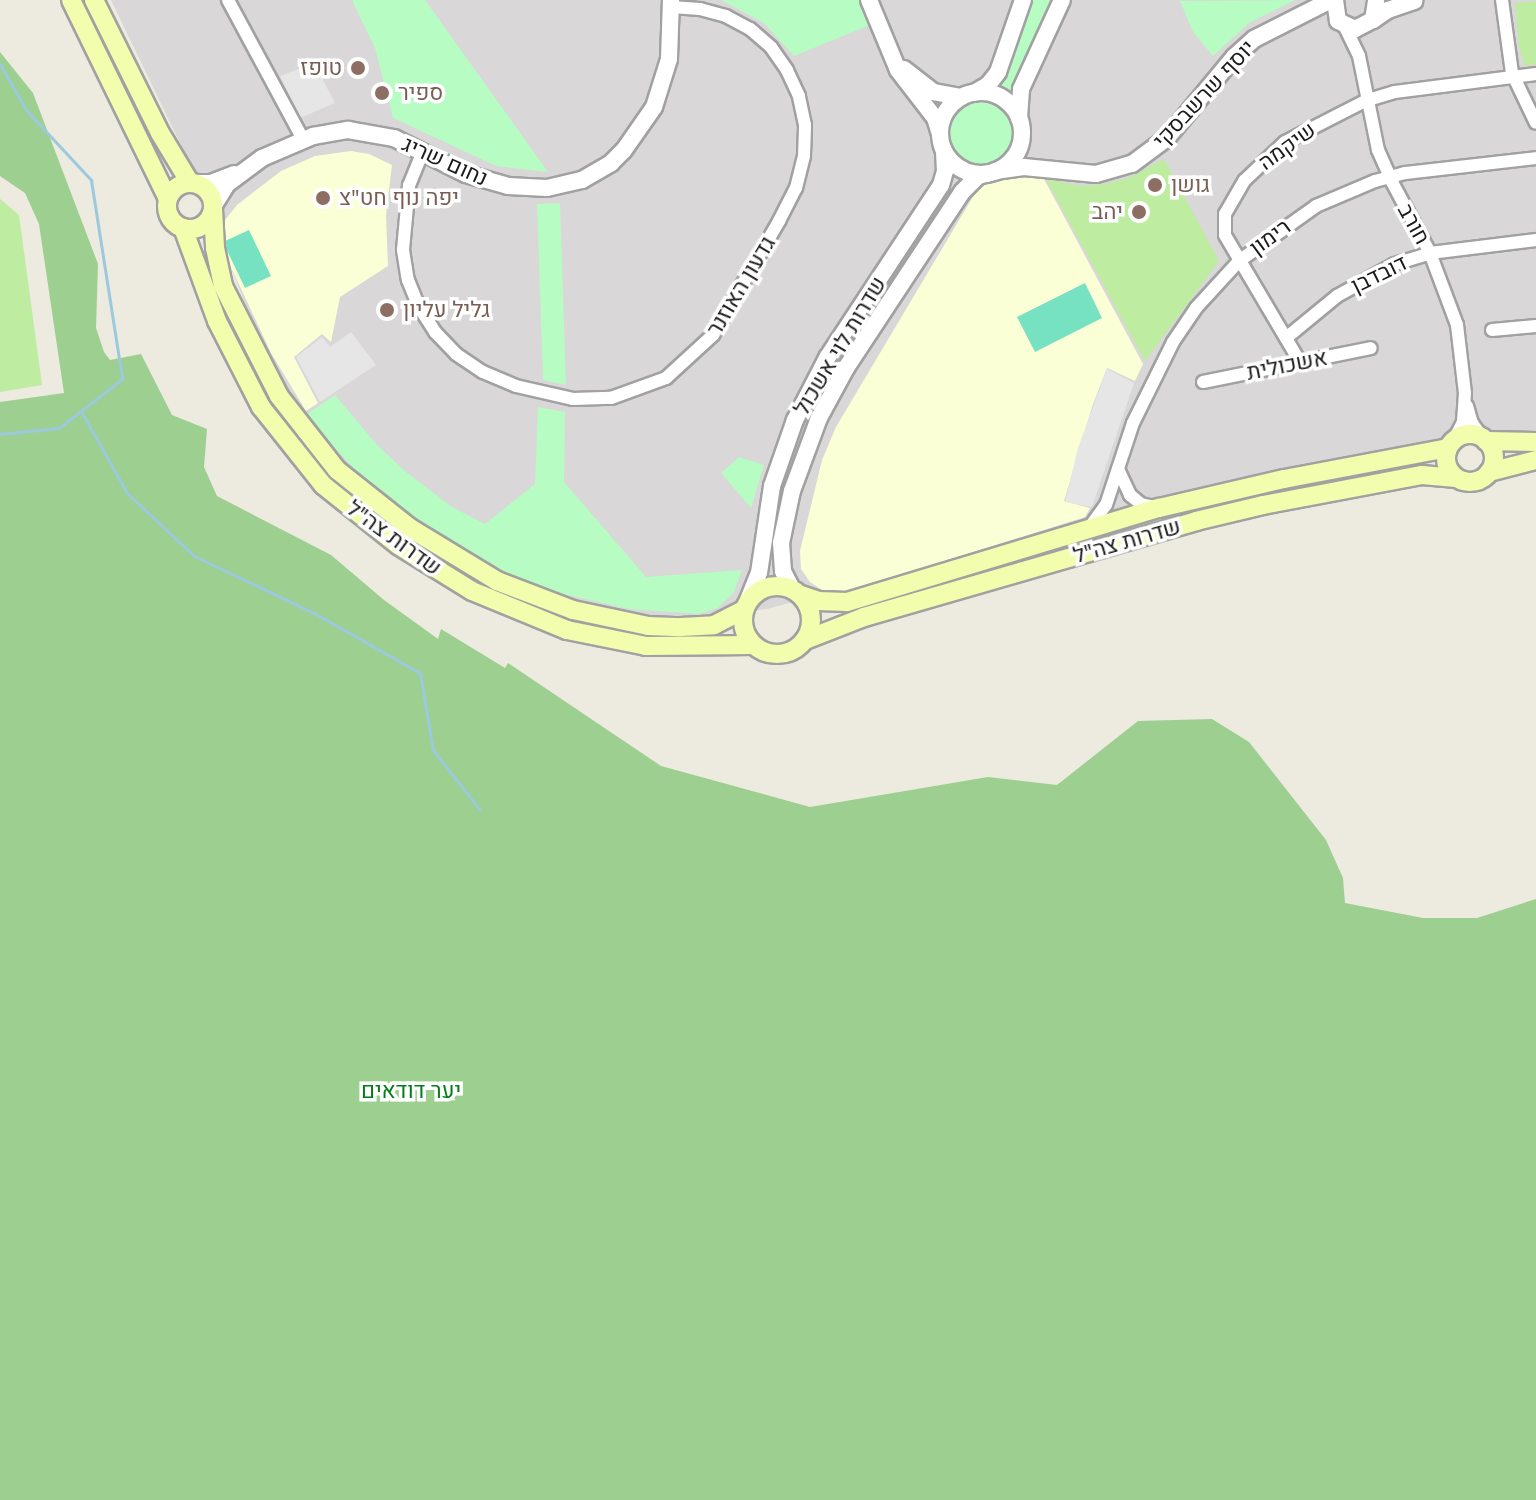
<!DOCTYPE html>
<html>
<head>
<meta charset="utf-8">
<style>
	body { margin:0 }
	#map { position:relative; width:1536px; height:1500px; overflow:hidden; background:#edeadf; font-family:Mulish,Heebo,sans-serif }
	div>[style] { position:absolute }
	[style*='--x'] { left:calc(var(--x)*1px); top:calc(var(--y)*1px); width:calc(var(--w)*1px); rotate:calc(var(--a)*1deg) }
	.residential>* { inset:0; background:#d9d7d7 }
	.education>* { inset:0; background:#fbffd6 }
	.grass>* { inset:0; background:#beeca0 }
	.forest>* { inset:0; background:#9dcf91 }
	.park>* { inset:0; background:#b7fcc2 }
	.round { border-radius:50% }
	.pitch>* { inset:0; background:#77e2c2 }
	.parking>* { inset:0; background:#e6e6e6 }
	.stream>* { height:3px; margin:-1.5px; padding:0 1.5px; transform-origin:1.5px; border-radius:1.5px; background:#9cc9de }
	.roads { filter:drop-shadow(2px 0 #a1a1a1) drop-shadow(-2px 0 #a1a1a1) drop-shadow(0 2px #a1a1a1) drop-shadow(0 -2px #a1a1a1) }
	.minor>* { height:12px; margin:-6px; padding:0 6px; transform-origin:6px; border-radius:6px; background:#fff }
	.tertiary>* { height:16px; margin:-8px; padding:0 8px; transform-origin:8px; border-radius:8px; background:#fff }
	.tertiary>.ring { margin:-8px; padding:0; box-sizing:content-box; background:none; border:16px solid #fff; border-radius:50% }
	.secondary>* { height:18px; margin:-9px; padding:0 9px; transform-origin:9px; border-radius:9px; background:#f2fdad }
	.secondary>.ring { margin:-9px; padding:0; box-sizing:content-box; background:none; border:18px solid #f2fdad; border-radius:50% }
	.dots>* { width:22px; height:22px; translate:-50% -50%; box-sizing:border-box; border:4px solid #fff; border-radius:50% }
	span { translate:-50% -50%; white-space:nowrap; text-align:center; line-height:1.15; -webkit-text-stroke:7px #fff; paint-order:stroke }
	.education-label { font-size:22px; color:#785e54 }
	.right { translate:-100% -50%; text-align:right }
	.left { translate:0 -50%; text-align:left }
	.street-label { font-size:22px; color:#1a1a1a }
	.park-label { font-size:22px; color:#057c1a }
</style>
</head>
<body>
<div id="map">
	<div class="residential">
		<i style="clip-path:polygon(111px 0,1536px 0,1536px 432px,1230px 483px,767px 609px,674px 620px,578px 601px,486px 570px,443px 546px,330px 454px,268px 362px,192px 168px)"></i>
	</div>
	<div class="education">
		<i style="clip-path:polygon(351px 151px,369px 154px,392px 165px,386px 215px,388px 266px,340px 297px,331px 342px,322px 334px,294px 357px,318px 403px,306px 411px,271px 353px,222px 248px,221px 225px,237px 205px,281px 171px,315px 156px)"></i>
		<i style="clip-path:polygon(1023px 176px,1044px 179px,1143px 364px,1135px 381px,1107px 368px,1092px 407px,1064px 501px,1090px 508px,1085px 517px,849px 591px,822px 590px,810px 582px,801px 569px,800px 551px,822px 460px,836px 427px,971px 200px,982px 185px)"></i>
	</div>
	<div class="grass">
		<i style="clip-path:polygon(1536px 1px,1536px 64px,1525px 66px,1519px 47px,1515px 3px)"></i>
		<i style="clip-path:polygon(1164px 159px,1219px 261px,1145px 361px,1046px 179px,1080px 186px,1104px 184px,1128px 178px)"></i>
		<i style="clip-path:polygon(0 199px,19px 215px,42px 385px,0 392px)"></i>
	</div>
	<div class="forest">
		<i style="clip-path:polygon(0 52px,33px 93px,98px 264px,96px 328px,104px 352px,110px 360px,141px 354px,172px 415px,207px 429px,204px 467px,217px 496px,331px 555px,384px 600px,438px 639px,441px 629px,505px 668px,508px 663px,661px 766px,810px 807px,988px 777px,1057px 785px,1138px 721px,1212px 719px,1249px 742px,1326px 840px,1343px 878px,1345px 903px,1423px 918px,1477px 918px,1536px 899px,1536px 1500px,0 1500px,0 402px,64px 393px,39px 224px,25px 193px,0 176px)"></i>
	</div>
	<div class="park">
		<i style="clip-path:polygon(352px 0,425px 0,548px 172px,496px 166px,393px 118px,375px 48px)"></i>
		<i style="clip-path:polygon(721px 0,862px 0,870px 25px,794px 56px,764px 23px)"></i>
		<i style="clip-path:polygon(1028px 0,1054px 0,1013px 94px,994px 87px)"></i>
		<i style="clip-path:polygon(1295px 0,1249px 23px,1213px 56px,1193px 32px,1180px 1px)"></i>
		<i class="round" style="left:948px;top:100px;width:66px;height:66px"></i>
		<i style="clip-path:polygon(560px 203px,566px 385px,543px 380px,537px 204px)"></i>
		<i style="clip-path:polygon(335px 395px,377px 445px,406px 472px,452px 507px,485px 524px,535px 484px,538px 407px,565px 412px,564px 482px,646px 577px,742px 570px,734px 592px,718px 608px,698px 614px,629px 609px,550px 591px,474px 560px,438px 539px,370px 485px,338px 452px,307px 414px)"></i>
		<i style="clip-path:polygon(739px 457px,764px 465px,751px 508px,721px 473px)"></i>
	</div>
	<div class="pitch">
		<i style="clip-path:polygon(249px 230px,271px 276px,245px 288px,223px 242px)"></i>
		<i style="clip-path:polygon(1085px 283px,1102px 318px,1035px 352px,1017px 317px)"></i>
	</div>
	<div class="parking">
		<i style="clip-path:polygon(314px 63px,335px 103px,300px 118px,280px 76px)"></i>
		<i style="clip-path:polygon(351px 332px,376px 365px,320px 402px,296px 357px,322px 337px,330px 347px)"></i>
		<i style="clip-path:polygon(1107px 369px,1134px 383px,1092px 507px,1065px 502px,1078px 448px)"></i>
	</div>
	<div class="stream">
		<i style="--x:0;--y:64;--w:53;--a:60.5"></i>
		<i style="--x:26;--y:110;--w:96;--a:47.1"></i>
		<i style="--x:91;--y:180;--w:201;--a:81.1"></i>
		<i style="--x:122;--y:379;--w:80;--a:142.1"></i>
		<i style="--x:59;--y:428;--w:59;--a:174.2"></i>
		<i style="--x:81;--y:411;--w:94;--a:60.7"></i>
		<i style="--x:127;--y:493;--w:92;--a:43.2"></i>
		<i style="--x:194;--y:556;--w:133;--a:25.4"></i>
		<i style="--x:314;--y:613;--w:122;--a:29.5"></i>
		<i style="--x:420;--y:673;--w:78;--a:80.4"></i>
		<i style="--x:433;--y:750;--w:76;--a:51.9"></i>
	</div>
	<div class="roads">
		<div class="minor">
			<i style="--x:228;--y:0;--w:158;--a:61.7"></i>
			<i style="--x:1502;--y:0;--w:74;--a:82.2"></i>
			<i style="--x:1512;--y:73;--w:55;--a:64.4"></i>
			<i style="--x:1345;--y:27;--w:32;--a:64"></i>
			<i style="--x:1359;--y:56;--w:96;--a:78.6"></i>
			<i style="--x:1378;--y:150;--w:35;--a:66"></i>
			<i style="--x:1392;--y:182;--w:81;--a:61.8"></i>
			<i style="--x:1430;--y:253;--w:77;--a:69.4"></i>
			<i style="--x:1457;--y:325;--w:68;--a:83.3"></i>
			<i style="--x:1465;--y:393;--w:29;--a:94"></i>
			<i style="--x:1463;--y:422;--w:22;--a:117"></i>
			<i style="--x:423;--y:151;--w:37;--a:112"></i>
			<i style="--x:409;--y:185;--w:65;--a:95.3"></i>
			<i style="--x:403;--y:250;--w:30;--a:81"></i>
			<i style="--x:408;--y:280;--w:29;--a:68"></i>
			<i style="--x:419;--y:307;--w:30;--a:57"></i>
			<i style="--x:435;--y:332;--w:30;--a:46"></i>
			<i style="--x:456;--y:354;--w:32;--a:34"></i>
			<i style="--x:483;--y:372;--w:36;--a:23"></i>
			<i style="--x:516;--y:386;--w:58;--a:12.8"></i>
			<i style="--x:573;--y:399;--w:38;--a:-2"></i>
			<i style="--x:611;--y:398;--w:59;--a:-20"></i>
			<i style="--x:666;--y:378;--w:64;--a:-42.5"></i>
			<i style="--x:713;--y:335;--w:132;--a:-59.9"></i>
			<i style="--x:779;--y:221;--w:37;--a:-63"></i>
			<i style="--x:796;--y:188;--w:33;--a:-76"></i>
			<i style="--x:804;--y:156;--w:31;--a:-88"></i>
			<i style="--x:805;--y:125;--w:30;--a:-102"></i>
			<i style="--x:799;--y:96;--w:29;--a:-115"></i>
			<i style="--x:787;--y:70;--w:28;--a:-125"></i>
			<i style="--x:771;--y:47;--w:28;--a:-139"></i>
			<i style="--x:750;--y:29;--w:27;--a:-152"></i>
			<i style="--x:726;--y:16;--w:27;--a:-165"></i>
			<i style="--x:700;--y:9;--w:29;--a:-176"></i>
			<i style="--x:1492;--y:330;--w:44;--a:-5.2"></i>
			<i style="--x:1286;--y:338;--w:66;--a:-39.5"></i>
			<i style="--x:1337;--y:296;--w:66;--a:-28.9"></i>
			<i style="--x:1395;--y:264;--w:37;--a:-17"></i>
			<i style="--x:1430;--y:253;--w:107;--a:-7"></i>
			<i style="--x:1300;--y:362;--w:147;--a:-120.6"></i>
			<i style="--x:1225;--y:235;--w:21;--a:-90"></i>
			<i style="--x:1225;--y:214;--w:39;--a:-60"></i>
			<i style="--x:1245;--y:180;--w:55;--a:-43.5"></i>
			<i style="--x:1285;--y:142;--w:90;--a:-27.1"></i>
			<i style="--x:1365;--y:101;--w:31;--a:-17"></i>
			<i style="--x:1395;--y:92;--w:142;--a:-7.3"></i>
			<i style="--x:1203;--y:382;--w:171;--a:-11.4"></i>
			<i style="--x:1467;--y:406;--w:18;--a:74"></i>
			<i style="--x:1472;--y:423;--w:19;--a:55"></i>
			<i style="--x:1118;--y:469;--w:29;--a:65"></i>
			<i style="--x:1130;--y:495;--w:14;--a:39"></i>
			<i style="--x:1141;--y:504;--w:13;--a:13"></i>
			<i style="--x:1089;--y:528;--w:29;--a:-54"></i>
			<i style="--x:1106;--y:505;--w:86;--a:-71.8"></i>
			<i style="--x:1133;--y:423;--w:90;--a:-63.7"></i>
			<i style="--x:1173;--y:342;--w:41;--a:-55.9"></i>
			<i style="--x:1196;--y:308;--w:64;--a:-47.5"></i>
			<i style="--x:1239;--y:261;--w:95;--a:-35.5"></i>
			<i style="--x:1316;--y:206;--w:64;--a:-23"></i>
			<i style="--x:1375;--y:181;--w:31;--a:-15"></i>
			<i style="--x:1405;--y:173;--w:132;--a:-6.5"></i>
		</div>
		<div class="tertiary">
			<i style="--x:869;--y:0;--w:76;--a:67.5"></i>
			<i style="--x:898;--y:70;--w:61;--a:52.4"></i>
			<i style="--x:935;--y:118;--w:17;--a:73"></i>
			<i style="--x:1335;--y:0;--w:21;--a:82"></i>
			<i style="--x:1338;--y:21;--w:19;--a:25"></i>
			<i style="--x:1355;--y:29;--w:20;--a:-27"></i>
			<i style="--x:1373;--y:20;--w:20;--a:-81"></i>
			<i style="--x:1373;--y:20;--w:18;--a:-34"></i>
			<i style="--x:1388;--y:10;--w:28;--a:-19"></i>
			<i style="--x:904;--y:69;--w:37;--a:38"></i>
			<i style="--x:933;--y:92;--w:29;--a:10"></i>
			<i class="ring" style="left:940px;top:92px;width:66px;height:66px"></i>
			<i style="--x:974;--y:93;--w:16;--a:-30"></i>
			<i style="--x:988;--y:85;--w:16;--a:-52"></i>
			<i style="--x:998;--y:72;--w:76;--a:-70.9"></i>
			<i style="--x:1019;--y:118;--w:29;--a:-86"></i>
			<i style="--x:1021;--y:89;--w:98;--a:-65.3"></i>
			<i style="--x:995;--y:171;--w:29;--a:-8"></i>
			<i style="--x:1024;--y:167;--w:72;--a:5.6"></i>
			<i style="--x:1096;--y:174;--w:37;--a:-16"></i>
			<i style="--x:1132;--y:164;--w:44;--a:-36.6"></i>
			<i style="--x:1167;--y:138;--w:105;--a:-50.4"></i>
			<i style="--x:1234;--y:57;--w:27;--a:-42"></i>
			<i style="--x:1254;--y:39;--w:86;--a:-26.9"></i>
			<i style="--x:194;--y:183;--w:17;--a:0"></i>
			<i style="--x:211;--y:183;--w:25;--a:-21"></i>
			<i style="--x:214;--y:205;--w:25;--a:-58"></i>
			<i style="--x:227;--y:184;--w:44;--a:-36.6"></i>
			<i style="--x:262;--y:158;--w:56;--a:-23.3"></i>
			<i style="--x:313;--y:136;--w:36;--a:-10"></i>
			<i style="--x:348;--y:130;--w:47;--a:9.9"></i>
			<i style="--x:394;--y:138;--w:80;--a:26.6"></i>
			<i style="--x:466;--y:174;--w:44;--a:15.9"></i>
			<i style="--x:508;--y:186;--w:39;--a:3"></i>
			<i style="--x:547;--y:188;--w:36;--a:-13"></i>
			<i style="--x:582;--y:180;--w:34;--a:-30"></i>
			<i style="--x:611;--y:163;--w:18;--a:-45"></i>
			<i style="--x:624;--y:150;--w:52;--a:-55.1"></i>
			<i style="--x:654;--y:107;--w:50;--a:-72.6"></i>
			<i style="--x:669;--y:59;--w:59;--a:-88.1"></i>
			<i style="--x:792;--y:589;--w:20;--a:-117"></i>
			<i style="--x:783;--y:571;--w:28;--a:-94"></i>
			<i style="--x:781;--y:543;--w:53;--a:-78.1"></i>
			<i style="--x:792;--y:491;--w:78;--a:-69.7"></i>
			<i style="--x:819;--y:418;--w:57;--a:-61.6"></i>
			<i style="--x:846;--y:368;--w:211;--a:-56.6"></i>
			<i style="--x:962;--y:192;--w:23;--a:-45"></i>
			<i style="--x:978;--y:176;--w:11;--a:-15"></i>
			<i style="--x:748;--y:600;--w:29;--a:-68"></i>
			<i style="--x:759;--y:573;--w:88;--a:-81.5"></i>
			<i style="--x:772;--y:486;--w:70;--a:-70.8"></i>
			<i style="--x:795;--y:420;--w:70;--a:-62.7"></i>
			<i style="--x:827;--y:358;--w:207;--a:-56.6"></i>
			<i style="--x:941;--y:185;--w:15;--a:-74"></i>
			<i style="--x:945;--y:171;--w:21;--a:-93"></i>
		</div>
		<div class="secondary">
			<i style="--x:71;--y:0;--w:221;--a:64"></i>
			<i style="--x:94;--y:0;--w:148;--a:63.6"></i>
			<i style="--x:160;--y:133;--w:58;--a:59"></i>
			<i class="ring" style="left:167px;top:183px;width:28px;height:28px"></i>
			<i style="--x:213;--y:209;--w:39;--a:87"></i>
			<i style="--x:215;--y:248;--w:39;--a:78"></i>
			<i style="--x:223;--y:286;--w:123;--a:63"></i>
			<i style="--x:279;--y:396;--w:94;--a:51.9"></i>
			<i style="--x:337;--y:470;--w:93;--a:38.5"></i>
			<i style="--x:410;--y:528;--w:102;--a:31.3"></i>
			<i style="--x:497;--y:581;--w:81;--a:20.9"></i>
			<i style="--x:573;--y:610;--w:77;--a:12"></i>
			<i style="--x:648;--y:626;--w:33;--a:2"></i>
			<i style="--x:681;--y:627;--w:33;--a:-3"></i>
			<i style="--x:714;--y:625;--w:34;--a:-27"></i>
			<i style="--x:183;--y:228;--w:99;--a:69.9"></i>
			<i style="--x:217;--y:321;--w:97;--a:62.9"></i>
			<i style="--x:261;--y:407;--w:100;--a:51.5"></i>
			<i style="--x:323;--y:485;--w:96;--a:38.7"></i>
			<i style="--x:398;--y:545;--w:87;--a:31.9"></i>
			<i style="--x:472;--y:591;--w:103;--a:22.3"></i>
			<i style="--x:567;--y:630;--w:81;--a:11.4"></i>
			<i style="--x:646;--y:646;--w:107;--a:-0.5"></i>
			<i class="ring" style="left:1446px;top:434px;width:30px;height:30px"></i>
			<i style="--x:1486;--y:441;--w:50;--a:1.1"></i>
			<i style="--x:1489;--y:472;--w:49;--a:-14.3"></i>
			<i class="ring" style="left:743px;top:586px;width:50px;height:50px"></i>
			<i style="--x:801;--y:595;--w:18;--a:19"></i>
			<i style="--x:818;--y:601;--w:29;--a:2"></i>
			<i style="--x:847;--y:602;--w:326;--a:-16.8"></i>
			<i style="--x:1159;--y:508;--w:128;--a:-13.1"></i>
			<i style="--x:1284;--y:479;--w:167;--a:-10.7"></i>
			<i style="--x:805;--y:640;--w:63;--a:-21.3"></i>
			<i style="--x:864;--y:617;--w:346;--a:-16.1"></i>
			<i style="--x:1196;--y:521;--w:69;--a:-13.4"></i>
			<i style="--x:1263;--y:505;--w:162;--a:-10.7"></i>
			<i style="--x:1422;--y:475;--w:34;--a:5"></i>
		</div>
	</div>
	<div class="dots">
		<i style="left:358px;top:68px;background:#8d6e63"></i>
		<i style="left:382px;top:93px;background:#8d6e63"></i>
		<i style="left:1155px;top:185px;background:#8d6e63"></i>
		<i style="left:323px;top:198px;background:#8d6e63"></i>
		<i style="left:1139px;top:212px;background:#8d6e63"></i>
		<i style="left:387px;top:310px;background:#8d6e63"></i>
	</div>
	<div class="education-label">
		<span class="right" style="left:342px;top:68px">טופז</span>
		<span class="left" style="left:398px;top:93px">ספיר</span>
		<span class="left" style="left:1171px;top:185px">גושן</span>
		<span class="left" style="left:339px;top:198px">יפה נוף חט"צ</span>
		<span class="right" style="left:1123px;top:212px">יהב</span>
		<span class="left" style="left:403px;top:310px">גליל עליון</span>
	</div>
	<div class="street-label">
		<span style="left:1204px;top:94px;rotate:-47deg">יוסף שרשבסקי</span>
		<span style="left:1287px;top:146px;rotate:-36deg">שיקמה</span>
		<span style="left:445px;top:161px;rotate:24deg">נחום שריג</span>
		<span style="left:1414px;top:224px;rotate:61deg">חורב</span>
		<span style="left:1270px;top:237px;rotate:-36deg">רימון</span>
		<span style="left:1379px;top:274px;rotate:-26deg">דובדבן</span>
		<span style="left:741px;top:286px;rotate:-59deg">גדעון האוזנר</span>
		<span style="left:840px;top:346px;rotate:-59deg">שדרות לוי אשכול</span>
		<span style="left:1287px;top:365px;rotate:-11deg">אשכולית</span>
		<span style="left:394px;top:538px;rotate:36deg">שדרות צה"ל</span>
		<span style="left:1127px;top:541px;rotate:-16deg">שדרות צה"ל</span>
	</div>
	<div class="park-label">
		<span style="left:411px;top:1091px">יער דודאים</span>
	</div>
</div>
</body>
</html>
